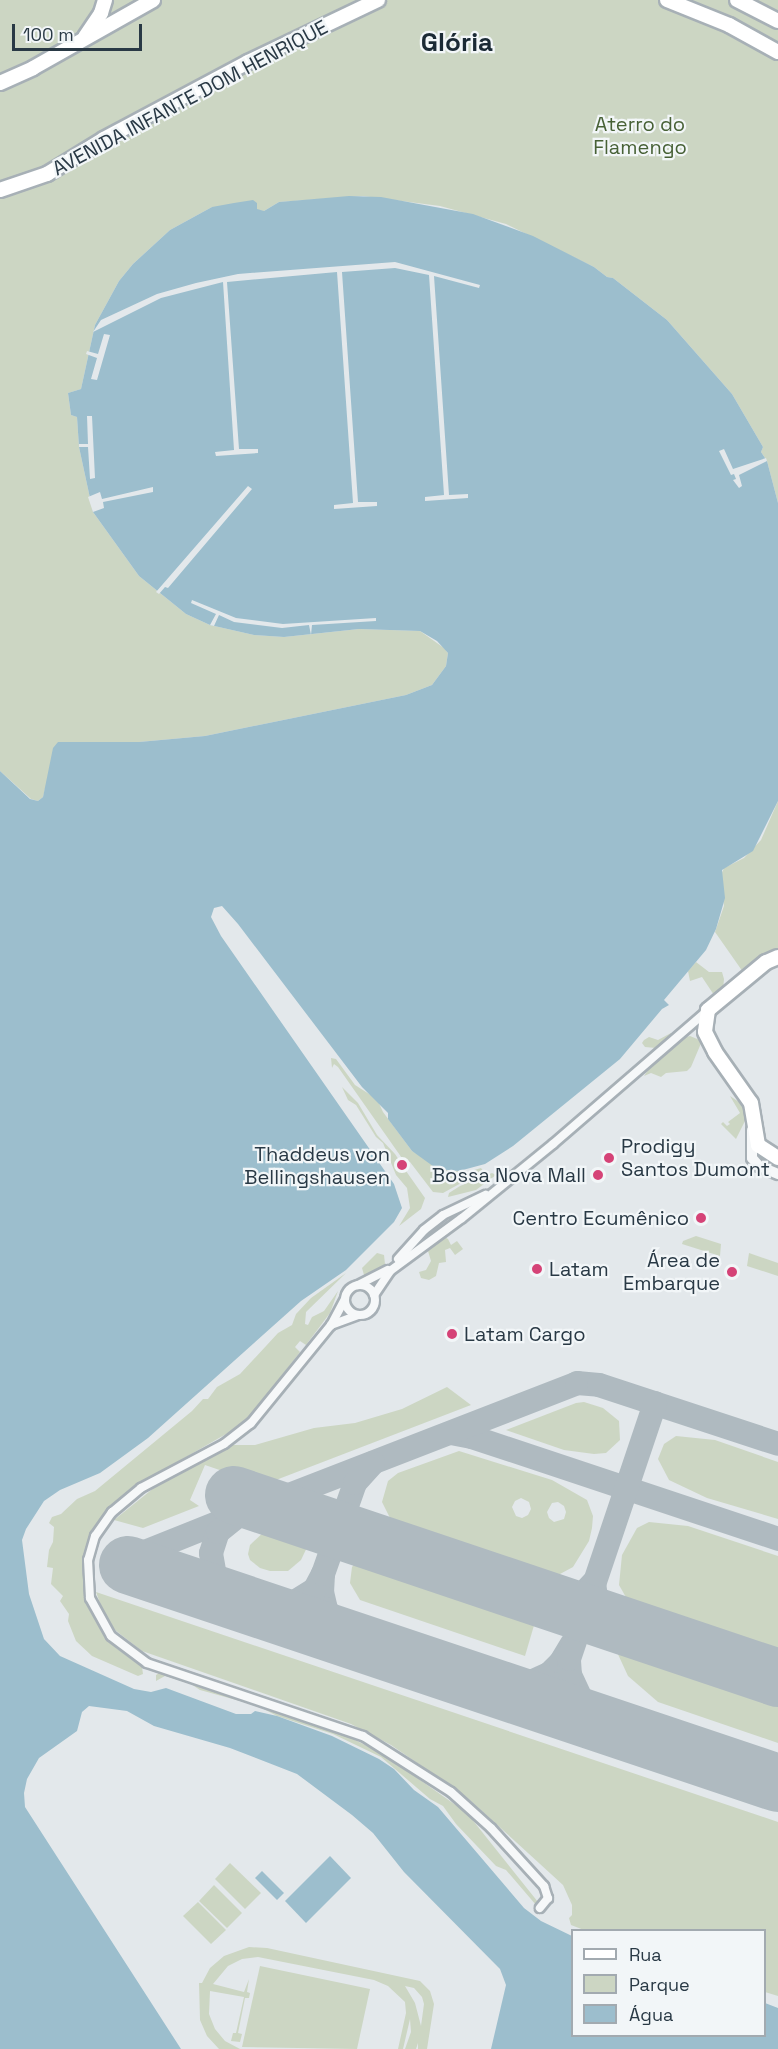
<!DOCTYPE html>
<html>
<head>
<meta charset="utf-8">
<style>
	body { margin:0 }
	#map { position:relative; width:778px; height:2049px; overflow:hidden; background:#e3e8eb; font-family:"Space Grotesk",sans-serif }
	div>[style] { position:absolute }
	[style*='--x'] { left:calc(var(--x)*1px); top:calc(var(--y)*1px); width:calc(var(--w)*1px); rotate:calc(var(--a)*1deg) }
	.green>* { inset:0; background:#ccd6c3 }
	.water>* { inset:0; background:#9cbecd }
	.pier>* { inset:0; background:#e3e8eb }
	.taxiway>* { height:24px; margin:-12px; padding:0 12px; transform-origin:12px; border-radius:12px; background:#afbac0 }
	.runway>* { height:58px; margin:-29px; padding:0 29px; transform-origin:29px; border-radius:29px; background:#afbac0 }
	.roads { filter:drop-shadow(2px 0 #a7b0b6) drop-shadow(-2px 0 #a7b0b6) drop-shadow(0 2px #a7b0b6) drop-shadow(0 -2px #a7b0b6) }
	.minor>* { height:8px; margin:-4px; padding:0 4px; transform-origin:4px; border-radius:4px; background:#f6f8f9 }
	.minor>.ring { margin:-4px; padding:0; box-sizing:content-box; background:none; border:8px solid #f6f8f9; border-radius:50% }
	.tertiary>* { height:10px; margin:-5px; padding:0 5px; transform-origin:5px; border-radius:5px; background:#f6f8f9 }
	.primary>* { height:14px; margin:-7px; padding:0 7px; transform-origin:7px; border-radius:7px; background:#fff }
	.trunk>* { height:14px; margin:-7px; padding:0 7px; transform-origin:7px; border-radius:7px; background:#fff }
	.dots>* { width:16px; height:16px; translate:-50% -50%; box-sizing:border-box; border:3px solid #f2f6f8; border-radius:50% }
	span { translate:-50% -50%; white-space:nowrap; text-align:center; line-height:1.15; -webkit-text-stroke:4.5px #f2f6f8; paint-order:stroke }
	.street-label { font-size:20px; color:#293945 }
	.park-label { font-size:20px; color:#476136 }
	.poi-label { font-size:20px; color:#293945 }
	.left { translate:0 -50%; text-align:left }
	.right { translate:-100% -50%; text-align:right }
	.district-label { font-size:26px; color:#1b2a35; font-weight:700 }
	.legend { position:absolute; left:571px; top:1929px; width:195px; height:108px; box-sizing:border-box; background:#f2f6f8; border:2px solid #a2aab0; margin:0; padding:8px 10px; list-style:none; font-size:18px; color:#293945 }
	.legend li { display:flex; align-items:center; gap:12px; height:30px }
	.legend b { width:30px; border:2px solid #a2aab0 }
	.scale { position:absolute; left:12px; top:24px; width:130px; height:27px; box-sizing:border-box; border:3px solid #293945; border-top:0; padding-left:8px; font-size:18px; line-height:21px; white-space:nowrap; color:#293945; -webkit-text-stroke:4px #f2f6f8; paint-order:stroke }
</style>
</head>
<body>
<div id="map">
	<div class="green">
		<i style="clip-path:polygon(0 0,778px 0,778px 503px,767px 461px,761px 452px,763px 447px,732px 394px,667px 320px,613px 278px,607px 277px,594px 267px,506px 224px,440px 206px,363px 196px,279px 202px,264px 211px,212px 207px,170px 230px,133px 264px,119px 281px,95px 325px,81px 389px,68px 393px,71px 415px,77px 417px,79px 447px,93px 512px,139px 576px,186px 614px,210px 625px,254px 635px,284px 637px,359px 629px,420px 631px,444px 648px,448px 653px,446px 666px,432px 685px,406px 695px,205px 736px,139px 742px,45px 789px,43px 797px,38px 801px,31px 799px,0 771px)"></i>
		<i style="clip-path:polygon(778px 801px,778px 965px,743px 972px,715px 932px,724px 906px,721px 875px,724px 868px,744px 858px,761px 840px)"></i>
		<i style="clip-path:polygon(696px 962px,709px 972px,722px 972px,724px 979px,723px 990px,714px 995px,702px 977px,690px 981px,688px 971px)"></i>
		<i style="clip-path:polygon(671px 1033px,674px 1033px,679px 1039px,690px 1036px,702px 1041px,691px 1067px,687px 1071px,666px 1073px,661px 1077px,651px 1073px,644px 1076px,654px 1061px,656px 1048px,645px 1047px,642px 1043px,644px 1040px,649px 1037px,658px 1040px)"></i>
		<i style="clip-path:polygon(331px 1058px,336px 1059px,355px 1085px,377px 1099px,383px 1112px,412px 1151px,443px 1170px,459px 1171px,455px 1176px,481px 1168px,483px 1171px,443px 1193px,433px 1192px,410px 1162px,404px 1161px,338px 1067px,334px 1064px,332px 1068px)"></i>
		<i style="clip-path:polygon(342px 1087px,358px 1103px,377px 1135px,395px 1154px,401px 1163px,401px 1169px,406px 1171px,425px 1198px,421px 1209px,399px 1226px,410px 1208px,407px 1188px,396px 1175px,383px 1143px,376px 1137px,356px 1105px,348px 1100px)"></i>
		<i style="clip-path:polygon(730px 1096px,739px 1102px,746px 1114px,746px 1119px,736px 1139px,721px 1124px,723px 1122px,727px 1126px,730px 1124px,728px 1122px,740px 1113px)"></i>
		<i style="clip-path:polygon(492px 1173px,496px 1175px,476px 1190px,448px 1197px,449px 1193px,460px 1186px)"></i>
		<i style="clip-path:polygon(443px 1236px,448px 1239px,451px 1245px,457px 1241px,463px 1249px,455px 1255px,450px 1248px,445px 1250px,446px 1262px,439px 1263px,436px 1276px,429px 1280px,421px 1278px,419px 1272px,426px 1270px,431px 1261px,428px 1251px)"></i>
		<i style="clip-path:polygon(696px 1236px,721px 1244px,720px 1256px,682px 1244px,683px 1241px)"></i>
		<i style="clip-path:polygon(377px 1253px,384px 1255px,385px 1264px,372px 1274px,364px 1275px,362px 1268px)"></i>
		<i style="clip-path:polygon(749px 1253px,778px 1263px,778px 1276px,747px 1266px)"></i>
		<i style="clip-path:polygon(346px 1273px,306px 1312px,305px 1324px,308px 1325px,312px 1317px,324px 1311px,338px 1291px,330px 1313px,306px 1345px,300px 1341px,295px 1347px,300px 1352px,263px 1400px,240px 1426px,132px 1488px,101px 1517px,89px 1540px,82px 1567px,87px 1599px,105px 1635px,116px 1648px,142px 1667px,143px 1674px,138px 1676px,92px 1656px,76px 1641px,68px 1621px,69px 1614px,60px 1601px,63px 1596px,51px 1584px,53px 1568px,47px 1567px,49px 1550px,53px 1542px,54px 1527px,49px 1523px,52px 1517px,61px 1514px,77px 1499px,95px 1491px,192px 1411px,203px 1399px,208px 1399px,217px 1387px,240px 1374px,278px 1333px,292px 1325px,296px 1314px,311px 1298px)"></i>
		<i style="clip-path:polygon(447px 1387px,471px 1405px,263px 1485px,205px 1465px,190px 1500px,199px 1506px,143px 1528px,114px 1520px,155px 1487px,232px 1445px,255px 1445px,314px 1428px,355px 1423px,402px 1409px)"></i>
		<i style="clip-path:polygon(584px 1402px,603px 1408px,619px 1421px,620px 1440px,606px 1453px,594px 1454px,564px 1450px,506px 1430px,576px 1403px)"></i>
		<i style="clip-path:polygon(676px 1436px,715px 1440px,778px 1462px,778px 1519px,707px 1498px,669px 1480px,658px 1459px,664px 1444px)"></i>
		<i style="clip-path:polygon(evenodd,459px 1451px,552px 1480px,587px 1500px,593px 1516px,592px 1528px,589px 1541px,573px 1567px,560px 1574px,541px 1573px,401px 1526px,391px 1520px,382px 1502px,388px 1481px,398px 1473px,459px 1451px,521px 1498px,529px 1502px,531px 1509px,528px 1515px,522px 1518px,516px 1516px,512px 1507px,515px 1501px,521px 1498px,459px 1451px,558px 1502px,564px 1506px,566px 1512px,564px 1519px,554px 1522px,549px 1518px,547px 1512px,552px 1503px,558px 1502px)"></i>
		<i style="clip-path:polygon(649px 1522px,688px 1526px,778px 1556px,778px 1653px,636px 1605px,627px 1599px,619px 1585px,622px 1555px,637px 1528px)"></i>
		<i style="clip-path:polygon(268px 1528px,310px 1541px,301px 1560px,288px 1571px,270px 1571px,260px 1568px,250px 1560px,248px 1554px,250px 1545px)"></i>
		<i style="clip-path:polygon(356px 1562px,535px 1622px,525px 1656px,360px 1600px,350px 1583px,352px 1567px)"></i>
		<i style="clip-path:polygon(96px 1592px,778px 1822px,778px 1996px,765px 1992px,764px 1930px,584px 1930px,571px 1925px,569px 1918px,572px 1915px,572px 1905px,563px 1885px,471px 1801px,442px 1780px,391px 1745px,351px 1724px,142px 1651px,115px 1630px,104px 1614px)"></i>
		<i style="clip-path:polygon(616px 1650px,778px 1705px,778px 1743px,658px 1702px,628px 1676px)"></i>
		<i style="clip-path:polygon(161px 1672px,335px 1730px,383px 1754px,467px 1813px,538px 1902px,536px 1905px,506px 1870px,496px 1866px,456px 1824px,443px 1806px,430px 1799px,381px 1757px,333px 1734px,277px 1716px,258px 1706px,200px 1690px,191px 1684px,165px 1676px,156px 1681px,156px 1675px)"></i>
		<i style="clip-path:polygon(230px 1863px,261px 1893px,245px 1909px,215px 1879px)"></i>
		<i style="clip-path:polygon(214px 1885px,242px 1913px,227px 1928px,199px 1901px)"></i>
		<i style="clip-path:polygon(198px 1902px,226px 1930px,211px 1944px,183px 1916px)"></i>
		<i style="clip-path:polygon(evenodd,249px 1947px,267px 1948px,420px 1981px,430px 1991px,434px 2004px,427px 2049px,418px 2049px,418px 2043px,416px 2049px,405px 2049px,411px 2032px,410px 2019px,403px 2049px,398px 2049px,406px 2013px,405px 2002px,388px 1986px,374px 1980px,258px 1957px,242px 1959px,228px 1966px,213px 1984px,244px 1992px,249px 1979px,247px 1992px,250px 1993px,249px 1998px,245px 1998px,238px 2033px,242px 2034px,240px 2042px,231px 2041px,233px 2033px,236px 2033px,244px 1997px,210px 1991px,209px 2014px,215px 2029px,225px 2041px,240px 2049px,219px 2049px,207px 2036px,200px 2020px,199px 1983px,202px 1983px,210px 1968px,224px 1956px,249px 1947px,405px 1986px,414px 1988px,422px 1997px,424px 2004px,421px 2026px,415px 2003px,405px 1986px)"></i>
		<i style="clip-path:polygon(260px 1966px,370px 1989px,357px 2049px,242px 2047px)"></i>
	</div>
	<div class="water">
		<i style="clip-path:polygon(349px 196px,381px 197px,473px 214px,533px 236px,594px 267px,607px 277px,613px 278px,667px 320px,732px 394px,763px 447px,761px 452px,767px 461px,778px 503px,778px 801px,753px 851px,722px 870px,725px 898px,716px 929px,706px 950px,664px 1000px,669px 1005px,662px 1009px,620px 1059px,513px 1146px,485px 1164px,459px 1171px,437px 1169px,412px 1151px,388px 1119px,388px 1113px,362px 1087px,238px 924px,222px 906px,214px 908px,211px 917px,221px 936px,394px 1184px,402px 1208px,394px 1222px,346px 1270px,301px 1301px,148px 1438px,100px 1473px,60px 1490px,44px 1501px,26px 1529px,22px 1540px,29px 1594px,44px 1639px,60px 1656px,134px 1689px,151px 1692px,166px 1688px,236px 1714px,251px 1714px,255px 1711px,277px 1716px,332px 1736px,379px 1759px,394px 1769px,414px 1790px,438px 1807px,524px 1908px,541px 1921px,572px 1936px,572px 2036px,764px 2036px,765px 2003px,778px 2008px,778px 2049px,491px 2049px,506px 1985px,500px 1969px,404px 1872px,373px 1833px,352px 1815px,297px 1774px,230px 1748px,154px 1726px,127px 1711px,89px 1706px,82px 1712px,77px 1731px,39px 1758px,27px 1779px,24px 1793px,25px 1807px,181px 2049px,0 2049px,0 771px,30px 799px,38px 801px,43px 797px,53px 748px,58px 742px,139px 742px,205px 736px,406px 695px,432px 685px,446px 666px,448px 653px,437px 641px,420px 631px,359px 629px,284px 637px,254px 635px,210px 625px,186px 614px,139px 576px,93px 512px,79px 447px,77px 417px,71px 415px,68px 393px,81px 389px,95px 325px,119px 281px,133px 264px,170px 230px,212px 207px,234px 203px,253px 200px,257px 203px,257px 209px,264px 211px,279px 202px)"></i>
		<i style="clip-path:polygon(330px 1856px,351px 1878px,306px 1923px,285px 1901px)"></i>
		<i style="clip-path:polygon(262px 1871px,284px 1893px,277px 1900px,255px 1878px)"></i>
	</div>
	<div class="pier">
		<i style="clip-path:polygon(395px 262px,480px 285px,479px 288px,434px 276px,449px 495px,468px 494px,468px 498px,425px 501px,425px 497px,444px 495px,429px 275px,395px 268px,342px 272px,358px 502px,377px 502px,377px 506px,334px 509px,334px 505px,353px 503px,337px 272px,227px 282px,239px 449px,258px 449px,258px 453px,216px 456px,215px 452px,234px 450px,223px 282px,161px 298px,93px 332px,101px 320px,157px 294px,196px 283px,238px 274px)"></i>
		<i style="clip-path:polygon(104px 334px,110px 335px,97px 380px,91px 379px,97px 358px,86px 354px,87px 351px,98px 354px)"></i>
		<i style="clip-path:polygon(87px 416px,92px 416px,95px 478px,90px 479px,88px 447px,79px 447px,79px 444px,88px 444px)"></i>
		<i style="clip-path:polygon(724px 449px,733px 469px,766px 458px,767px 461px,739px 475px,742px 486px,739px 488px,733px 480px,736px 479px,734px 474px,731px 475px,719px 451px)"></i>
		<i style="clip-path:polygon(248px 486px,252px 489px,168px 588px,165px 587px,159px 594px,156px 592px)"></i>
		<i style="clip-path:polygon(153px 487px,153px 492px,103px 502px,104px 508px,93px 512px,88px 497px,100px 492px,102px 499px)"></i>
		<i style="clip-path:polygon(192px 600px,236px 618px,283px 624px,376px 618px,376px 621px,312px 625px,311px 635px,309px 625px,282px 628px,234px 622px,219px 615px,214px 626px,210px 625px,216px 614px,191px 603px)"></i>
	</div>
	<div class="taxiway">
		<i style="--x:451;--y:1433;--w:21;--a:11"></i>
		<i style="--x:472;--y:1437;--w:323;--a:18.4"></i>
		<i style="--x:346;--y:1508;--w:13;--a:72"></i>
		<i style="--x:350;--y:1520;--w:12;--a:55"></i>
		<i style="--x:357;--y:1530;--w:25;--a:32"></i>
		<i style="--x:140;--y:1569;--w:9;--a:-117"></i>
		<i style="--x:136;--y:1561;--w:8;--a:-60"></i>
		<i style="--x:140;--y:1554;--w:99;--a:-21.9"></i>
		<i style="--x:323;--y:1574;--w:18;--a:93"></i>
		<i style="--x:322;--y:1592;--w:17;--a:77"></i>
		<i style="--x:326;--y:1609;--w:15;--a:62"></i>
		<i style="--x:333;--y:1622;--w:30;--a:40"></i>
		<i style="--x:594;--y:1583;--w:22;--a:82"></i>
		<i style="--x:597;--y:1605;--w:26;--a:43"></i>
		<i style="--x:549;--y:1601;--w:29;--a:-4"></i>
		<i style="--x:578;--y:1599;--w:22;--a:-47"></i>
		<i style="--x:242;--y:1602;--w:26;--a:-144"></i>
		<i style="--x:221;--y:1587;--w:13;--a:-119"></i>
		<i style="--x:215;--y:1576;--w:23;--a:-100"></i>
		<i style="--x:211;--y:1553;--w:22;--a:-72"></i>
		<i style="--x:218;--y:1532;--w:28;--a:-39"></i>
		<i style="--x:240;--y:1514;--w:362;--a:-21.2"></i>
		<i style="--x:577;--y:1383;--w:22;--a:5"></i>
		<i style="--x:599;--y:1385;--w:188;--a:18.2"></i>
		<i style="--x:263;--y:1609;--w:31;--a:-11"></i>
		<i style="--x:293;--y:1603;--w:26;--a:-32"></i>
		<i style="--x:315;--y:1589;--w:17;--a:-62"></i>
		<i style="--x:323;--y:1574;--w:96;--a:-70.6"></i>
		<i style="--x:355;--y:1483;--w:27;--a:-48"></i>
		<i style="--x:477;--y:1682;--w:38;--a:6"></i>
		<i style="--x:515;--y:1686;--w:14;--a:-12"></i>
		<i style="--x:529;--y:1683;--w:23;--a:-25"></i>
		<i style="--x:550;--y:1673;--w:16;--a:-45"></i>
		<i style="--x:561;--y:1662;--w:21;--a:-59"></i>
		<i style="--x:613;--y:1728;--w:35;--a:-143"></i>
		<i style="--x:585;--y:1707;--w:35;--a:-115"></i>
		<i style="--x:570;--y:1675;--w:16;--a:-94"></i>
		<i style="--x:569;--y:1659;--w:270;--a:-71.4"></i>
	</div>
	<div class="runway">
		<i style="--x:234;--y:1495;--w:574;--a:18.59"></i>
		<i style="--x:128;--y:1565;--w:686;--a:18.54"></i>
	</div>
	<div class="roads">
		<div class="minor">
			<i style="--x:398;--y:1259;--w:39;--a:-48"></i>
			<i style="--x:424;--y:1230;--w:24;--a:-38"></i>
			<i style="--x:443;--y:1215;--w:47;--a:-25.5"></i>
			<i style="--x:358;--y:1285;--w:33;--a:-27"></i>
			<i class="ring" style="left:345px;top:1285px;width:22px;height:22px"></i>
			<i style="--x:374;--y:1295;--w:29;--a:-56"></i>
			<i style="--x:390;--y:1271;--w:89;--a:-36.4"></i>
			<i style="--x:462;--y:1218;--w:117;--a:-39.1"></i>
			<i style="--x:553;--y:1144;--w:205;--a:-40.8"></i>
			<i style="--x:345;--y:1299;--w:30;--a:118"></i>
			<i style="--x:331;--y:1325;--w:127;--a:129.2"></i>
			<i style="--x:251;--y:1423;--w:34;--a:142"></i>
			<i style="--x:224;--y:1444;--w:94;--a:152.1"></i>
			<i style="--x:141;--y:1488;--w:38;--a:140"></i>
			<i style="--x:112;--y:1512;--w:29;--a:125"></i>
			<i style="--x:95;--y:1536;--w:25;--a:106"></i>
			<i style="--x:88;--y:1560;--w:38;--a:87"></i>
			<i style="--x:90;--y:1598;--w:43;--a:61.1"></i>
			<i style="--x:111;--y:1636;--w:45;--a:36.9"></i>
			<i style="--x:147;--y:1663;--w:228;--a:18.7"></i>
			<i style="--x:363;--y:1736;--w:104;--a:32.5"></i>
			<i style="--x:451;--y:1792;--w:54;--a:42"></i>
			<i style="--x:491;--y:1828;--w:79;--a:47.6"></i>
			<i style="--x:544;--y:1886;--w:13;--a:72"></i>
			<i style="--x:548;--y:1898;--w:13;--a:129"></i>
			<i style="--x:331;--y:1325;--w:29;--a:-20"></i>
		</div>
		<div class="tertiary">
			<i style="--x:752;--y:1130;--w:28;--a:90"></i>
			<i style="--x:752;--y:1158;--w:11;--a:49"></i>
			<i style="--x:759;--y:1166;--w:21;--a:23"></i>
		</div>
		<div class="primary">
			<i style="--x:778;--y:957;--w:13;--a:157"></i>
			<i style="--x:766;--y:962;--w:75;--a:140.4"></i>
			<i style="--x:708;--y:1010;--w:22;--a:98"></i>
			<i style="--x:705;--y:1032;--w:22;--a:63"></i>
			<i style="--x:715;--y:1052;--w:62;--a:54.8"></i>
			<i style="--x:751;--y:1103;--w:43;--a:80.5"></i>
			<i style="--x:758;--y:1145;--w:24;--a:33"></i>
		</div>
		<div class="trunk">
			<i style="--x:667;--y:0;--w:67;--a:22"></i>
			<i style="--x:729;--y:25;--w:56;--a:28.9"></i>
			<i style="--x:737;--y:0;--w:46;--a:27.1"></i>
			<i style="--x:85;--y:37;--w:29;--a:-56"></i>
			<i style="--x:101;--y:13;--w:14;--a:-73"></i>
			<i style="--x:0;--y:83;--w:36;--a:-24"></i>
			<i style="--x:33;--y:68;--w:138;--a:-29.5"></i>
			<i style="--x:0;--y:190;--w:50;--a:-18.8"></i>
			<i style="--x:47;--y:174;--w:67;--a:-31.6"></i>
			<i style="--x:104;--y:139;--w:163;--a:-28.1"></i>
			<i style="--x:248;--y:62;--w:144;--a:-25.5"></i>
		</div>
	</div>
	<div class="dots">
		<i style="left:609px;top:1158px;background:#d54377"></i>
		<i style="left:402px;top:1165px;background:#d54377"></i>
		<i style="left:598px;top:1175px;background:#d54377"></i>
		<i style="left:701px;top:1218px;background:#d54377"></i>
		<i style="left:537px;top:1269px;background:#d54377"></i>
		<i style="left:732px;top:1272px;background:#d54377"></i>
		<i style="left:452px;top:1334px;background:#d54377"></i>
	</div>
	<div class="street-label">
		<span style="left:190px;top:98px;rotate:-28deg">AVENIDA INFANTE DOM HENRIQUE</span>
	</div>
	<div class="park-label">
		<span style="left:640px;top:136px">Aterro do<br>Flamengo</span>
	</div>
	<div class="poi-label">
		<span class="left" style="left:621px;top:1158px">Prodigy<br>Santos Dumont</span>
		<span class="right" style="left:390px;top:1166px">Thaddeus von<br>Bellingshausen</span>
		<span class="right" style="left:586px;top:1175px">Bossa Nova Mall</span>
		<span class="right" style="left:689px;top:1218px">Centro Ecumênico</span>
		<span class="right" style="left:720px;top:1272px">Área de<br>Embarque</span>
		<span class="left" style="left:549px;top:1269px">Latam</span>
		<span class="left" style="left:464px;top:1334px">Latam Cargo</span>
	</div>
	<div class="district-label">
		<span style="left:457px;top:43px">Glória</span>
	</div>
	<ul class="legend">
	<li><b style="height:8px;background:#fff"></b>Rua</li>
	<li><b style="height:16px;background:#ccd6c3"></b>Parque</li>
	<li><b style="height:16px;background:#9cbecd"></b>Água</li>
	</ul>
	<div class="scale">100 m</div>
</div>
</body>
</html>
